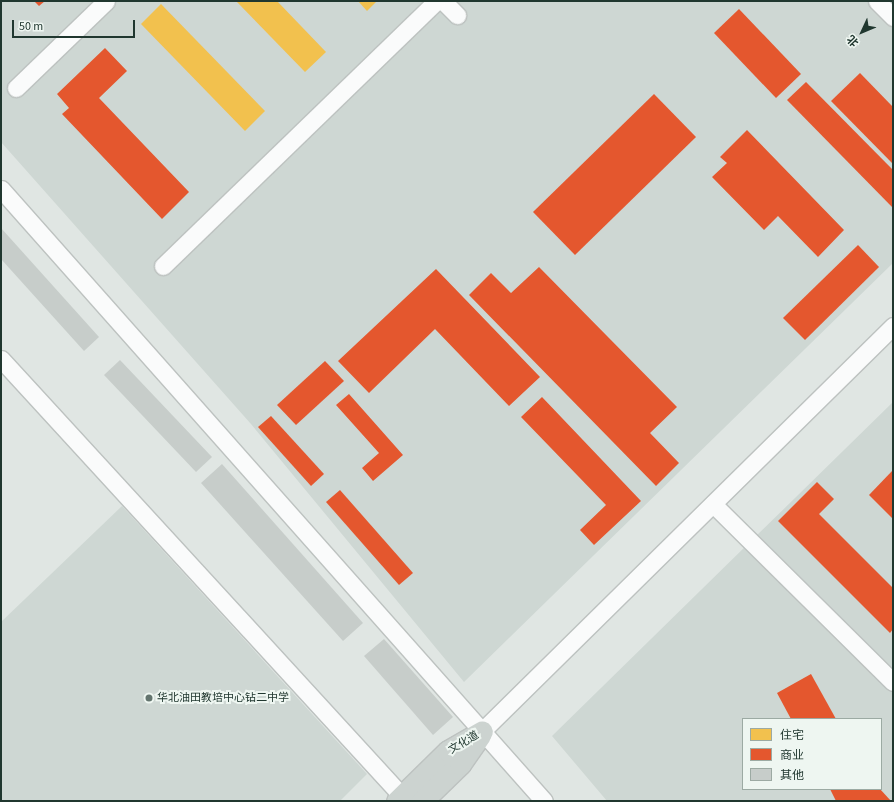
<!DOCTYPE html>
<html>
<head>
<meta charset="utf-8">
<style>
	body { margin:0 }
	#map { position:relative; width:894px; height:802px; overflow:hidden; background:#e0e6e3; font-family:"Source Sans 3","Noto Sans SC",sans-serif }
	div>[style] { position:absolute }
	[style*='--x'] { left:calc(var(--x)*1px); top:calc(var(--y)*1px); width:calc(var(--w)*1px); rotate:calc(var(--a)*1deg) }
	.built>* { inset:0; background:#ced7d3 }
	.homes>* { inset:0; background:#f2c14e }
	.shops>* { inset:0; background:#e4572e }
	.building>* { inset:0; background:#c7cdca }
	.roads { filter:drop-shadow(1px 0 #bdc2c0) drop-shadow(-1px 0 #bdc2c0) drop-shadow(0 1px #bdc2c0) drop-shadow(0 -1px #bdc2c0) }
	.minor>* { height:17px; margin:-8.5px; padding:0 8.5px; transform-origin:8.5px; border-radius:8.5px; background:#fafbfb }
	.major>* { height:21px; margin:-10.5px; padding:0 10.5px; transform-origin:10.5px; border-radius:10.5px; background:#ccd3d0 }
	.dots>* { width:11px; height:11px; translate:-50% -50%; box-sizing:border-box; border:2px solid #eef6f1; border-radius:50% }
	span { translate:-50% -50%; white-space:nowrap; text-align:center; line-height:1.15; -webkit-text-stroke:4px #eef6f1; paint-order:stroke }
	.poi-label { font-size:11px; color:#20372f }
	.left { translate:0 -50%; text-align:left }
	.street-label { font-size:11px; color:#20372f }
	.frame { position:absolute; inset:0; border:2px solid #20372f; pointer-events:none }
	.legend { position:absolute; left:742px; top:718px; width:140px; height:72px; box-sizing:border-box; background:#eef6f1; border:1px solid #9caaa3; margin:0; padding:5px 7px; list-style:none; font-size:12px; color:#20372f }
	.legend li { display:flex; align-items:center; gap:8px; height:20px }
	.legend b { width:20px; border:1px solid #9caaa3 }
	.north { position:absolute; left:842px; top:12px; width:40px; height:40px; -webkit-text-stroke:3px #eef6f1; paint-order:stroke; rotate:226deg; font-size:11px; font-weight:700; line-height:16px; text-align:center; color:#20372f }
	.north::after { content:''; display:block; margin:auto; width:14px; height:18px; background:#20372f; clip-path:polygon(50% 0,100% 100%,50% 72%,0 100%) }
	.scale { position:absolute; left:12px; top:20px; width:123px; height:18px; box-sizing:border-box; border:2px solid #20372f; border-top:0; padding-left:5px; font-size:12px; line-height:14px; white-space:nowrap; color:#20372f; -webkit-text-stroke:3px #eef6f1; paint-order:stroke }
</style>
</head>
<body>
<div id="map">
	<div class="built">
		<i style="clip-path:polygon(1px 1px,893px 1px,893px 263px,464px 682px,251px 424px,1px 142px)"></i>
		<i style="clip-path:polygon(evenodd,893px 402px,893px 801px,607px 801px,552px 736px,893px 402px,743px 719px,881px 719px,881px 789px,743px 789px,743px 719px)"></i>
		<i style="clip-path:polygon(122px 506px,367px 774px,340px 801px,1px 801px,1px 622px)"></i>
	</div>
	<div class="homes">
		<i style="clip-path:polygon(236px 1px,277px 1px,326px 52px,305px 72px)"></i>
		<i style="clip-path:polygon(358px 1px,377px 1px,367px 11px)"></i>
		<i style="clip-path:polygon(161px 4px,265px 111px,245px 131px,141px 24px)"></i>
	</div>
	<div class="shops">
		<i style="clip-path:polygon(34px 1px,45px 1px,39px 6px)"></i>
		<i style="clip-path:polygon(739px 9px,801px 74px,776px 98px,714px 33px)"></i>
		<i style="clip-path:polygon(105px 48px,127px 71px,99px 98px,189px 192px,162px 219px,62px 114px,69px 108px,57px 94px)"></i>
		<i style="clip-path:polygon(860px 73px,893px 107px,893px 164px,831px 101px)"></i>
		<i style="clip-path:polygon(806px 82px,893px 170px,893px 208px,787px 100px)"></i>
		<i style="clip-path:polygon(654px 94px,696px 137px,575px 255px,533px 212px)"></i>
		<i style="clip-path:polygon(747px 130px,844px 230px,818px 257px,778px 216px,764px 230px,712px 177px,727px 163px,720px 157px)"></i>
		<i style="clip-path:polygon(858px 245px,879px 267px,805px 340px,783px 318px)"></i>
		<i style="clip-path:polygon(539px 267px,677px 407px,650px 433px,679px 463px,656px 486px,469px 295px,491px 273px,511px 293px)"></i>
		<i style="clip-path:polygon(436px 269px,540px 377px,509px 406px,435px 329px,369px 393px,338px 361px)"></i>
		<i style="clip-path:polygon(325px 361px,344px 381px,296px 425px,277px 405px)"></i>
		<i style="clip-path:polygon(349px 394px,403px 455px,373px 481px,362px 468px,379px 453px,336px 405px)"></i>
		<i style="clip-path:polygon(542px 397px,641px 501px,594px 545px,580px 530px,606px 505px,521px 417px)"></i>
		<i style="clip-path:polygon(271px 416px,324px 474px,311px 486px,258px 427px)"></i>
		<i style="clip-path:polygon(893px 470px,893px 519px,869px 495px)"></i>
		<i style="clip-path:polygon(817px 482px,834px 499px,819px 514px,893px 588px,893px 629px,890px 633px,778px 521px)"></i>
		<i style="clip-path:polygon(340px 490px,413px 573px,399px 585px,326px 502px)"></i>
		<i style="clip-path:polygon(811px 674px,836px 719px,791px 719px,777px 693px)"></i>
		<i style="clip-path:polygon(830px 789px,880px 789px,891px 801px,836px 801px)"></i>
	</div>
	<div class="building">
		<i style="clip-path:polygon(1px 228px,99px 337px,84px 351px,1px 259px)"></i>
		<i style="clip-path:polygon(120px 360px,212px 457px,196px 472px,104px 375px)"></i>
		<i style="clip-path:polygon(222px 464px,363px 623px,343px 641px,201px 483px)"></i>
		<i style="clip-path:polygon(384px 639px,453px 717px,433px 735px,364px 656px)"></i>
	</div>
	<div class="roads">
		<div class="minor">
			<i style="--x:443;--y:1;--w:20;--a:45"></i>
			<i style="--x:877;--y:1;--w:23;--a:45"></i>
			<i style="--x:16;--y:88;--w:125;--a:-44"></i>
			<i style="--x:1;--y:189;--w:818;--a:48.42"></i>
			<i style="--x:163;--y:266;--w:380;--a:-44.1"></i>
			<i style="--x:1;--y:359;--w:593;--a:47.46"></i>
			<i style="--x:713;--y:504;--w:253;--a:44.7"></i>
			<i style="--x:482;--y:731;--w:577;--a:-44.58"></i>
		</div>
		<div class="major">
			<i style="--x:397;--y:801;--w:71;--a:-44.4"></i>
			<i style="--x:448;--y:751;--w:39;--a:-30"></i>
			<i style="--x:422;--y:801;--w:53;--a:-44.2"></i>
			<i style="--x:460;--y:764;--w:35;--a:-55"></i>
		</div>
	</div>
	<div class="dots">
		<i style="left:149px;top:698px;background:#63746e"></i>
	</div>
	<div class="poi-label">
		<span class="left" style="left:157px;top:698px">华北油田教培中心钻二中学</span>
	</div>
	<div class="street-label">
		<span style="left:464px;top:743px;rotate:-31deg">文化道</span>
	</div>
	<div class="frame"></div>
	<ul class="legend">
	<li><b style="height:11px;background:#f2c14e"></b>住宅</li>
	<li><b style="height:11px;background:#e4572e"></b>商业</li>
	<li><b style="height:11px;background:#c7cdca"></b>其他</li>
	</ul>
	<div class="north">北</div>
	<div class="scale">50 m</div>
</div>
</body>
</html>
